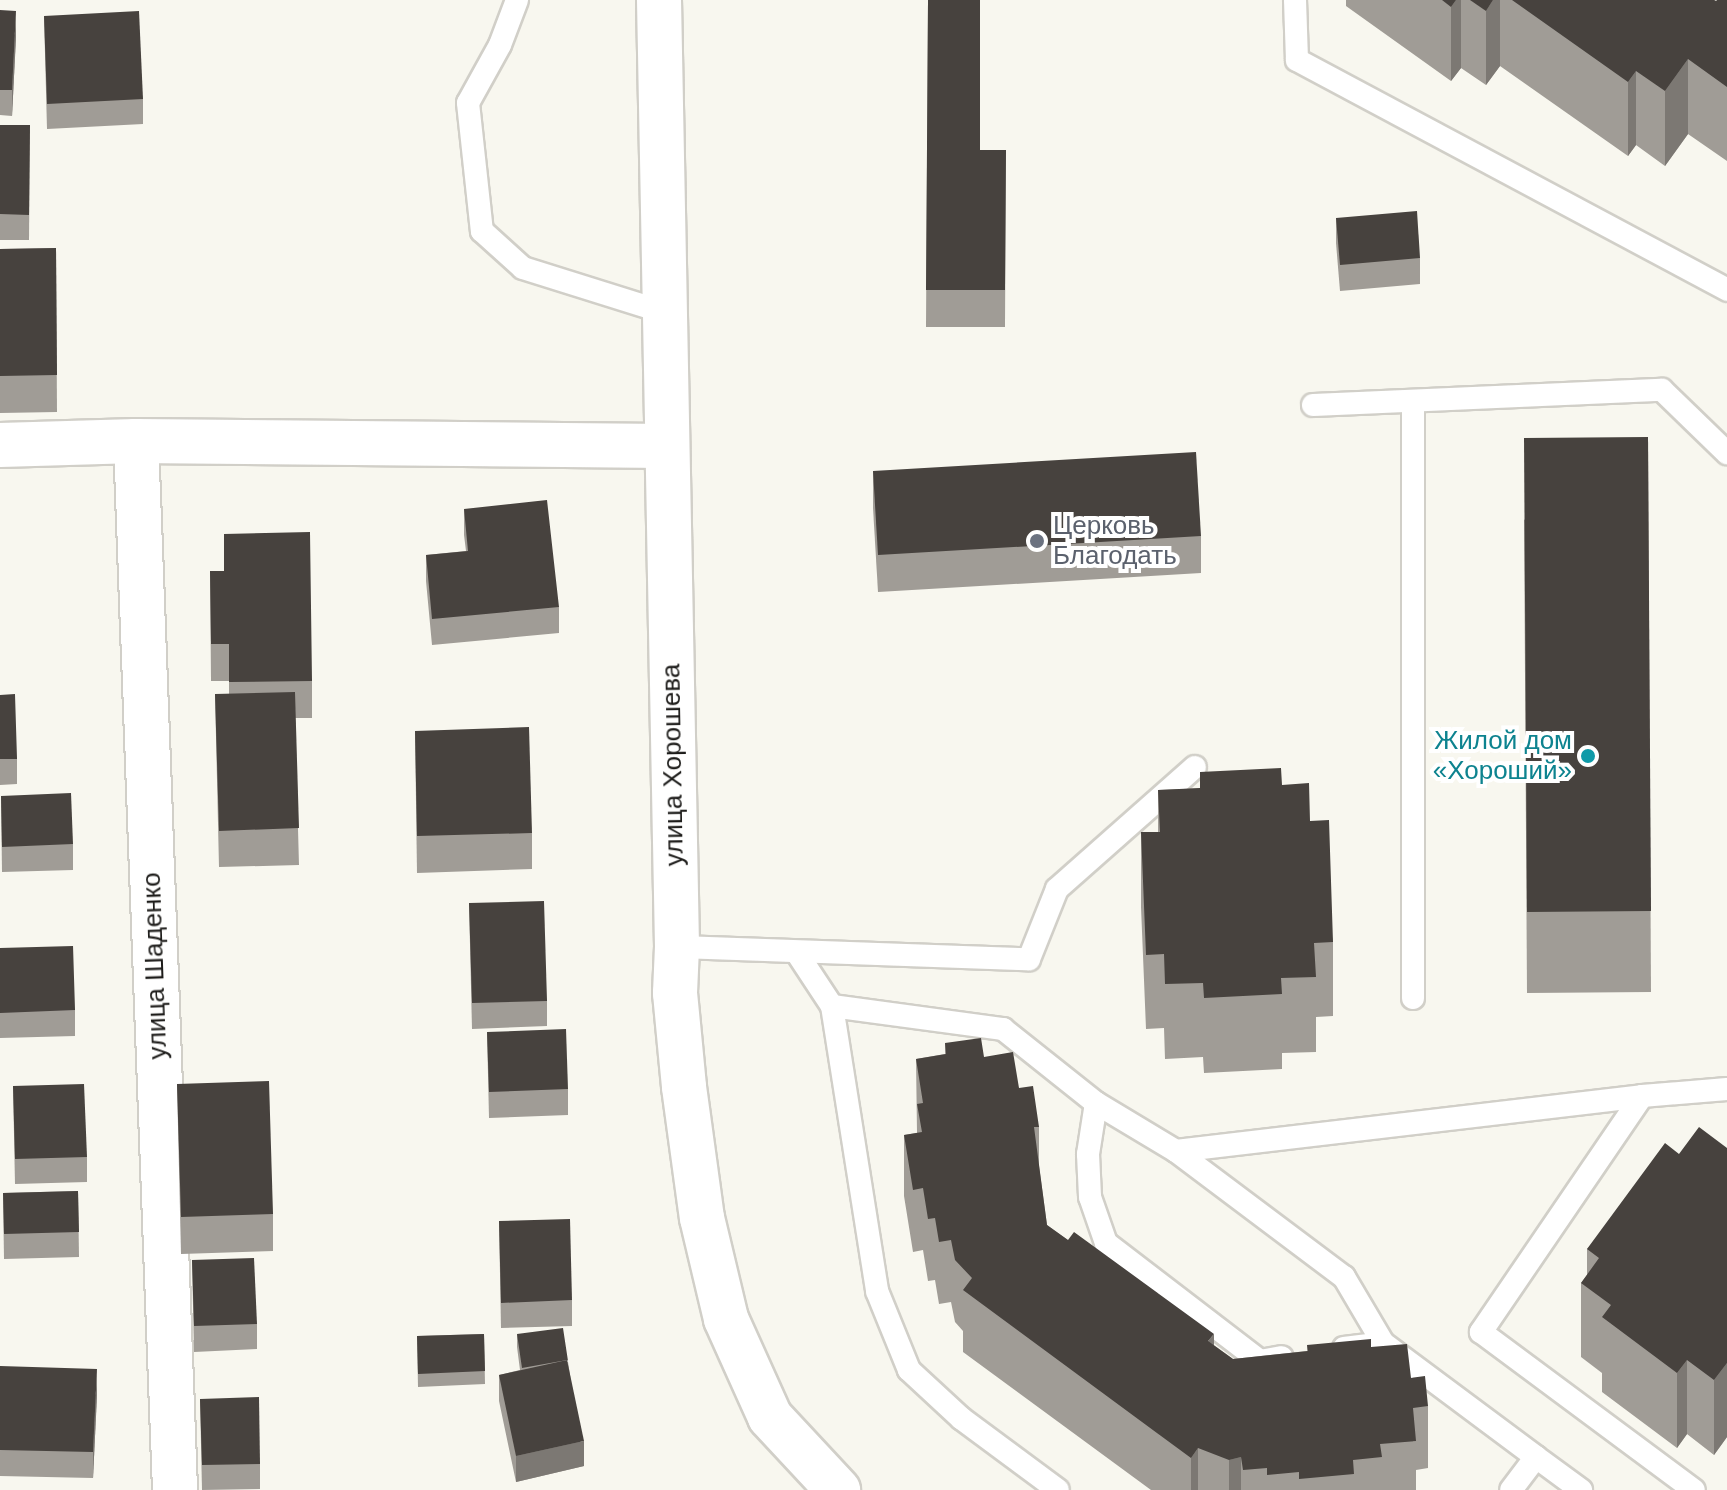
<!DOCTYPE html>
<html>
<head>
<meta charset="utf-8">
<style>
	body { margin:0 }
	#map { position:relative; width:1727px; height:1490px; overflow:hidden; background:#f8f7ef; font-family:Helvetica,sans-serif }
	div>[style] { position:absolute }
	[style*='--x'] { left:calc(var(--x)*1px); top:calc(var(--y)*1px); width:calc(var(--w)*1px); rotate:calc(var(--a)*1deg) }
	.roads { filter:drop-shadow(2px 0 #d1cfc8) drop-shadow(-2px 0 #d1cfc8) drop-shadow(0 2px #d1cfc8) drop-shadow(0 -2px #d1cfc8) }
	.service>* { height:22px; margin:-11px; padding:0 11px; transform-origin:11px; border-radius:11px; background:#fff }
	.minor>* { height:44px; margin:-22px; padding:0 22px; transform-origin:22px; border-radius:22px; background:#fff }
	.secondary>* { height:44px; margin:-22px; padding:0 22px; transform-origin:22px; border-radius:22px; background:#fff }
	.wall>* { inset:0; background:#a09c96 }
	.shaded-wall>* { inset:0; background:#7c7873 }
	.building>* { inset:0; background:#47423e }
	.dots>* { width:22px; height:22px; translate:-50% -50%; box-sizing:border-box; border:4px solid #fff; border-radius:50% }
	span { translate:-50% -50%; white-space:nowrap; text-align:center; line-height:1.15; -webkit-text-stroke:8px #fff; paint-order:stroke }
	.worship-label { font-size:26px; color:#5b616d }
	.left { translate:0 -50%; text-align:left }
	.culture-label { font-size:26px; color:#0d838f }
	.right { translate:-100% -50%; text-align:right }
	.street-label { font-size:26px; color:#1d1c1a }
</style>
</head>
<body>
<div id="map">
	<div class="roads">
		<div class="service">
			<i style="--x:517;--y:0;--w:48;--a:110.7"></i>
			<i style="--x:500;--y:45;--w:66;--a:118.9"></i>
			<i style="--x:468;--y:103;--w:129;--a:83.8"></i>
			<i style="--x:482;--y:231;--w:55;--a:42.1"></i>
			<i style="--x:523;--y:268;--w:147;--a:17.4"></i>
			<i style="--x:1295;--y:0;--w:60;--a:88.1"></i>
			<i style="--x:1297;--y:60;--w:488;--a:28.1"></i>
			<i style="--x:1313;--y:405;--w:349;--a:-2.5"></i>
			<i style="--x:1662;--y:390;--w:91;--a:44.1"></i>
			<i style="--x:677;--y:947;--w:352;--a:2"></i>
			<i style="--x:1029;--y:959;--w:75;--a:-68.2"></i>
			<i style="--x:1057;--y:889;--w:184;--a:-41.5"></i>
			<i style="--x:797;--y:953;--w:64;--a:56.6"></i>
			<i style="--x:832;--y:1006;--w:173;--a:7.7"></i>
			<i style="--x:1003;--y:1029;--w:119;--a:38.5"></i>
			<i style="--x:1096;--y:1103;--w:52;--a:98.9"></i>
			<i style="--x:1088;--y:1154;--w:43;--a:87.3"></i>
			<i style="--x:1090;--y:1197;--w:49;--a:70.8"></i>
			<i style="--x:1106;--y:1243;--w:194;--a:37.5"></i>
			<i style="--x:1260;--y:1361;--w:22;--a:-10"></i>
			<i style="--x:1413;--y:998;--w:597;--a:-90"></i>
			<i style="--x:832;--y:1006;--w:289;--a:81"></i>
			<i style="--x:877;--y:1291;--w:85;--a:67.9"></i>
			<i style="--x:909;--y:1370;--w:72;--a:42.8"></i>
			<i style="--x:962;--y:1419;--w:119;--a:36.5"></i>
			<i style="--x:1642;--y:1096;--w:286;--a:124.3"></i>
			<i style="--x:1481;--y:1332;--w:265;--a:36.6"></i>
			<i style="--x:1096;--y:1103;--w:93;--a:31"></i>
			<i style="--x:1176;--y:1151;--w:210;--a:36.9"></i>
			<i style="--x:1344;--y:1277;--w:77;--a:59.4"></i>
			<i style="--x:1176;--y:1151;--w:469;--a:-6.7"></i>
			<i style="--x:1642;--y:1096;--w:85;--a:-4.7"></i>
			<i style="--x:1344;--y:1348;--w:39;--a:-7"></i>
			<i style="--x:1383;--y:1343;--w:191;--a:36.7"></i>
			<i style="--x:1536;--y:1457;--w:41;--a:127.1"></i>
			<i style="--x:1536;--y:1457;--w:56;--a:36.3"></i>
		</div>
		<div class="minor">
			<i style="--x:136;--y:441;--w:1050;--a:87.87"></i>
			<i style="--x:0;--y:445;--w:136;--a:-1.7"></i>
			<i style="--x:136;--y:441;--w:530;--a:0.54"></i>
		</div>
		<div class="secondary">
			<i style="--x:659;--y:0;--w:947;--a:88.91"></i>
			<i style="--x:677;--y:947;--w:46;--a:92.5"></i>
			<i style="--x:675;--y:993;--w:94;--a:84.5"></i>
			<i style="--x:684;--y:1087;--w:132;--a:82.2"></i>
			<i style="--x:702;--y:1218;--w:104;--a:76.6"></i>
			<i style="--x:726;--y:1319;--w:107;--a:65.8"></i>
			<i style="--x:770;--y:1417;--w:100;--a:47"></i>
		</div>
	</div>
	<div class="wall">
		<i style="clip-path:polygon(928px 0,980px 150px,1006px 150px,1005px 327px,926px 327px)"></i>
		<i style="clip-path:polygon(1346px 0,1714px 0,1716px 1px,1727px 0,1727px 161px,1688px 134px,1665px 166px,1636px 145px,1628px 156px,1500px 66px,1486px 85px,1461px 68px,1451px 81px,1346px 6px)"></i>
		<i style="clip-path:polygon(0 10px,16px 37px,12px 116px,0 115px)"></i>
		<i style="clip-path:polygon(44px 16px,143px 99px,143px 124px,47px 129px)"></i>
		<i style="clip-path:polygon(0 125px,30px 125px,29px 240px,0 240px)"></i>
		<i style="clip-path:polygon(1336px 218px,1420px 258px,1420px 284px,1340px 291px,1336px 243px)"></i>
		<i style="clip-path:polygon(56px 248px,57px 412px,0 413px,0 249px)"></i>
		<i style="clip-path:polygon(1648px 437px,1651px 992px,1527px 993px,1524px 520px)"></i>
		<i style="clip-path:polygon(873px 471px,1201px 536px,1201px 573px,878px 592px,873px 508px)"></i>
		<i style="clip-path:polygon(464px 509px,559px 607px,559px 633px,432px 645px,426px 581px,426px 555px,466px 551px,464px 535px)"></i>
		<i style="clip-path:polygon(224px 534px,312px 681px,312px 718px,295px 718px,299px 865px,219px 867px,215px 694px,229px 694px,229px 681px,211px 681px,210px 571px,224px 571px)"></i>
		<i style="clip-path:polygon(0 695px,17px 759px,17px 784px,0 785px)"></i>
		<i style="clip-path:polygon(415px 731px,532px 833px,532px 869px,417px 873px)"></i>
		<i style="clip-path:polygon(1282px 785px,1310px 821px,1333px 942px,1333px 1016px,1316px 1017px,1316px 1052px,1282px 1053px,1282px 1069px,1204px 1073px,1203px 1057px,1165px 1059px,1164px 1028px,1146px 1029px,1141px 907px,1141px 832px,1158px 832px,1158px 790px)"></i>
		<i style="clip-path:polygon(1px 796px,73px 844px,73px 870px,2px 872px)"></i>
		<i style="clip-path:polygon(469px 903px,547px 1001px,547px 1026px,472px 1029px)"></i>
		<i style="clip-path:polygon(0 948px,75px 1010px,75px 1036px,0 1038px)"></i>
		<i style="clip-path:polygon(487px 1032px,568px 1089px,568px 1115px,489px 1118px)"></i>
		<i style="clip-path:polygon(945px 1043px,984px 1057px,1019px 1088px,1039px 1127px,1039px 1166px,1047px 1225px,1233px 1359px,1307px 1351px,1307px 1345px,1371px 1347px,1411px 1378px,1428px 1406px,1428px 1468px,1416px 1470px,1416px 1490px,1151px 1490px,963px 1352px,963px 1331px,955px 1322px,951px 1302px,939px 1304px,935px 1280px,928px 1281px,923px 1250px,913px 1252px,904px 1196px,904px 1135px,917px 1133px,916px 1059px,945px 1054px)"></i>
		<i style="clip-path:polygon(177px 1084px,273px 1214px,273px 1251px,181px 1254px)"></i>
		<i style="clip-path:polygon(13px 1086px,87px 1157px,87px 1182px,15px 1184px)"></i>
		<i style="clip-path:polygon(1727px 1148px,1727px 1437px,1714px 1455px,1687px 1434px,1677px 1448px,1602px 1392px,1602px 1373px,1581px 1357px,1581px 1283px,1587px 1275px,1587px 1249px,1679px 1154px)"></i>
		<i style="clip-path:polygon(78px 1191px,79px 1257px,4px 1259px,3px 1193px)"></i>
		<i style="clip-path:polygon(499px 1221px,572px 1300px,572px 1326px,501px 1328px)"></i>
		<i style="clip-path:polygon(192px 1260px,257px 1324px,257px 1349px,194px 1352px)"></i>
		<i style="clip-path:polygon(484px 1334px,485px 1384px,418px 1387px,417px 1336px)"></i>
		<i style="clip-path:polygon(517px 1334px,568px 1362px,584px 1466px,516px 1482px,499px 1401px,499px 1375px,520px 1370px,517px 1347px)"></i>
		<i style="clip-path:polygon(0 1366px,97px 1395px,93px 1478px,0 1476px)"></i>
		<i style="clip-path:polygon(200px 1399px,260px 1464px,260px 1489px,202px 1490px)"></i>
	</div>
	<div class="shaded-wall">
		<i style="clip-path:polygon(1456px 0,1461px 0,1461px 68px,1451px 81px,1451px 7px)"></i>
		<i style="clip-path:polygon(1493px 0,1500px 0,1500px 66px,1486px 85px,1486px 11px)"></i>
		<i style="clip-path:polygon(16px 11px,16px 37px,12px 116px,12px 90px)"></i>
		<i style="clip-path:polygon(1688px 59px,1688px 134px,1665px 166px,1665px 91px)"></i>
		<i style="clip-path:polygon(1636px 71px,1636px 145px,1628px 156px,1628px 82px)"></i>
		<i style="clip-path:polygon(1214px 1334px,1214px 1396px,1208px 1341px)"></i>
		<i style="clip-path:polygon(1687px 1360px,1687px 1434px,1677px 1448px,1677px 1373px)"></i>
		<i style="clip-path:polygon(1727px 1363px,1727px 1437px,1714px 1455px,1714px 1380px)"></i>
		<i style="clip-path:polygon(97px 1369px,97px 1395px,93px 1478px,93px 1452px)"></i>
		<i style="clip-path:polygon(584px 1441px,584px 1466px,516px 1482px,516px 1456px)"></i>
		<i style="clip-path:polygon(1198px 1448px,1198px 1490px,1191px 1490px,1191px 1458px)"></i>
		<i style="clip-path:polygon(1241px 1457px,1241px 1490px,1229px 1490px,1229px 1460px)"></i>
	</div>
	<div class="building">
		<i style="clip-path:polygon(928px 0,980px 0,980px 150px,1006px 150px,1005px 290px,926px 290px)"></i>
		<i style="clip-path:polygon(1442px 0,1456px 0,1451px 7px)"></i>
		<i style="clip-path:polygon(1470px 0,1493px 0,1486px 11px)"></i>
		<i style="clip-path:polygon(1512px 0,1714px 0,1716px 1px,1717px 0,1727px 0,1727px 87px,1688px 59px,1665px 91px,1636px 71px,1628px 82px)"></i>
		<i style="clip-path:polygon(0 10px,16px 11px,12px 90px,0 90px)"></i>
		<i style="clip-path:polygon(139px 11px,143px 99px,47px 104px,44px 16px)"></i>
		<i style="clip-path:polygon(0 125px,30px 125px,29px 215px,0 214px)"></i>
		<i style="clip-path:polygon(1417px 211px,1420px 258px,1340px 265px,1336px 218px)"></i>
		<i style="clip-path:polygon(56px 248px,57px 375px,0 376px,0 249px)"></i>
		<i style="clip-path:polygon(1648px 437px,1651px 911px,1527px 912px,1524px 438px)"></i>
		<i style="clip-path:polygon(1196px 452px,1201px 536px,878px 555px,873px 471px)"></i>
		<i style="clip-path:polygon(547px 500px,559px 607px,432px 619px,426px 555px,468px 551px,464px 509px)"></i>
		<i style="clip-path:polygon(310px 532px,312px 681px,229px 682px,229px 644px,211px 644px,210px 571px,224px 571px,224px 534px)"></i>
		<i style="clip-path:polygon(295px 692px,299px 828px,219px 831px,215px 694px)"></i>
		<i style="clip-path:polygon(15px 694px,17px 759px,0 759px,0 695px)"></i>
		<i style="clip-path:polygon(529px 727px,532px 833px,417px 836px,415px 731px)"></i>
		<i style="clip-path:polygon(1281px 768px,1282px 785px,1309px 783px,1310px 821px,1329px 820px,1333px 942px,1314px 943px,1316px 977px,1281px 978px,1282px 994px,1204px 998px,1203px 983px,1165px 984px,1164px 954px,1146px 955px,1141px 832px,1160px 832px,1158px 790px,1200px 788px,1200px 772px)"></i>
		<i style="clip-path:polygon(71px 793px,73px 844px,2px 847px,1px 796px)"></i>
		<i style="clip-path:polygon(544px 901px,547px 1001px,472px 1003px,469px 903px)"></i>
		<i style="clip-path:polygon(73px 946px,75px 1010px,0 1013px,0 948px)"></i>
		<i style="clip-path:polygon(566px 1029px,568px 1089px,489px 1092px,487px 1032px)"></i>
		<i style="clip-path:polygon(981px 1038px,984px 1057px,1013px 1052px,1019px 1088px,1033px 1086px,1039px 1127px,1034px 1127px,1047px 1225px,1068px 1240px,1074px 1232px,1214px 1334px,1208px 1341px,1233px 1359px,1308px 1351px,1307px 1345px,1371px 1339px,1371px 1347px,1407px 1344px,1411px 1378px,1425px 1376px,1428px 1406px,1413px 1408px,1416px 1441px,1380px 1444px,1382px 1457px,1353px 1460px,1354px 1474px,1299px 1479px,1299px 1472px,1267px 1475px,1267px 1468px,1243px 1470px,1241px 1457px,1229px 1460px,1198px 1448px,1191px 1458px,963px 1290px,972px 1278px,955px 1260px,951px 1240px,939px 1242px,935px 1218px,928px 1219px,923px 1188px,913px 1190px,904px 1135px,922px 1132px,917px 1104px,923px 1103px,916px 1059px,946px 1054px,945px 1043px)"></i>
		<i style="clip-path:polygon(269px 1081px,273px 1214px,181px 1217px,177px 1084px)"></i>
		<i style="clip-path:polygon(84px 1084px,87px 1157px,15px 1159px,13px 1086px)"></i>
		<i style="clip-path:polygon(1699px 1127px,1727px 1148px,1727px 1363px,1714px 1380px,1687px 1360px,1677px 1373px,1602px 1317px,1611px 1305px,1581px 1283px,1599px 1258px,1587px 1249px,1665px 1143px,1679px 1154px)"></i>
		<i style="clip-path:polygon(78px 1191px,79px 1232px,4px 1234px,3px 1193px)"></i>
		<i style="clip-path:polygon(570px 1219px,572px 1300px,501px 1303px,499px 1221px)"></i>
		<i style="clip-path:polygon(254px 1258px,257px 1324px,194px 1326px,192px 1260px)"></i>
		<i style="clip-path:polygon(563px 1328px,568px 1361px,567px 1360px,522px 1368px,517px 1334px)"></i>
		<i style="clip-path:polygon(484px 1334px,485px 1371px,418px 1374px,417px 1336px)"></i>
		<i style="clip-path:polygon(567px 1360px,584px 1441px,516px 1456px,499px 1375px)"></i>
		<i style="clip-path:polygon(0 1366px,97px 1369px,93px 1452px,0 1450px)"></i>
		<i style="clip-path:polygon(259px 1397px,260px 1464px,202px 1465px,200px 1399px)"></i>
	</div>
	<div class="dots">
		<i style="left:1037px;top:541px;background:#6b7280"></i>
		<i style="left:1588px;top:756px;background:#0f9aa8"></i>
	</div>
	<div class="worship-label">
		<span class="left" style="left:1053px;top:541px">Церковь<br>Благодать</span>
	</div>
	<div class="culture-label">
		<span class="right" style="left:1572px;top:756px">Жилой дом<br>«Хороший»</span>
	</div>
	<div class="street-label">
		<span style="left:673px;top:765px;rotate:-91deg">улица Хорошева</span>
		<span style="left:155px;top:966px;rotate:-92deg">улица Шаденко</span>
	</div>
</div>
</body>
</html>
